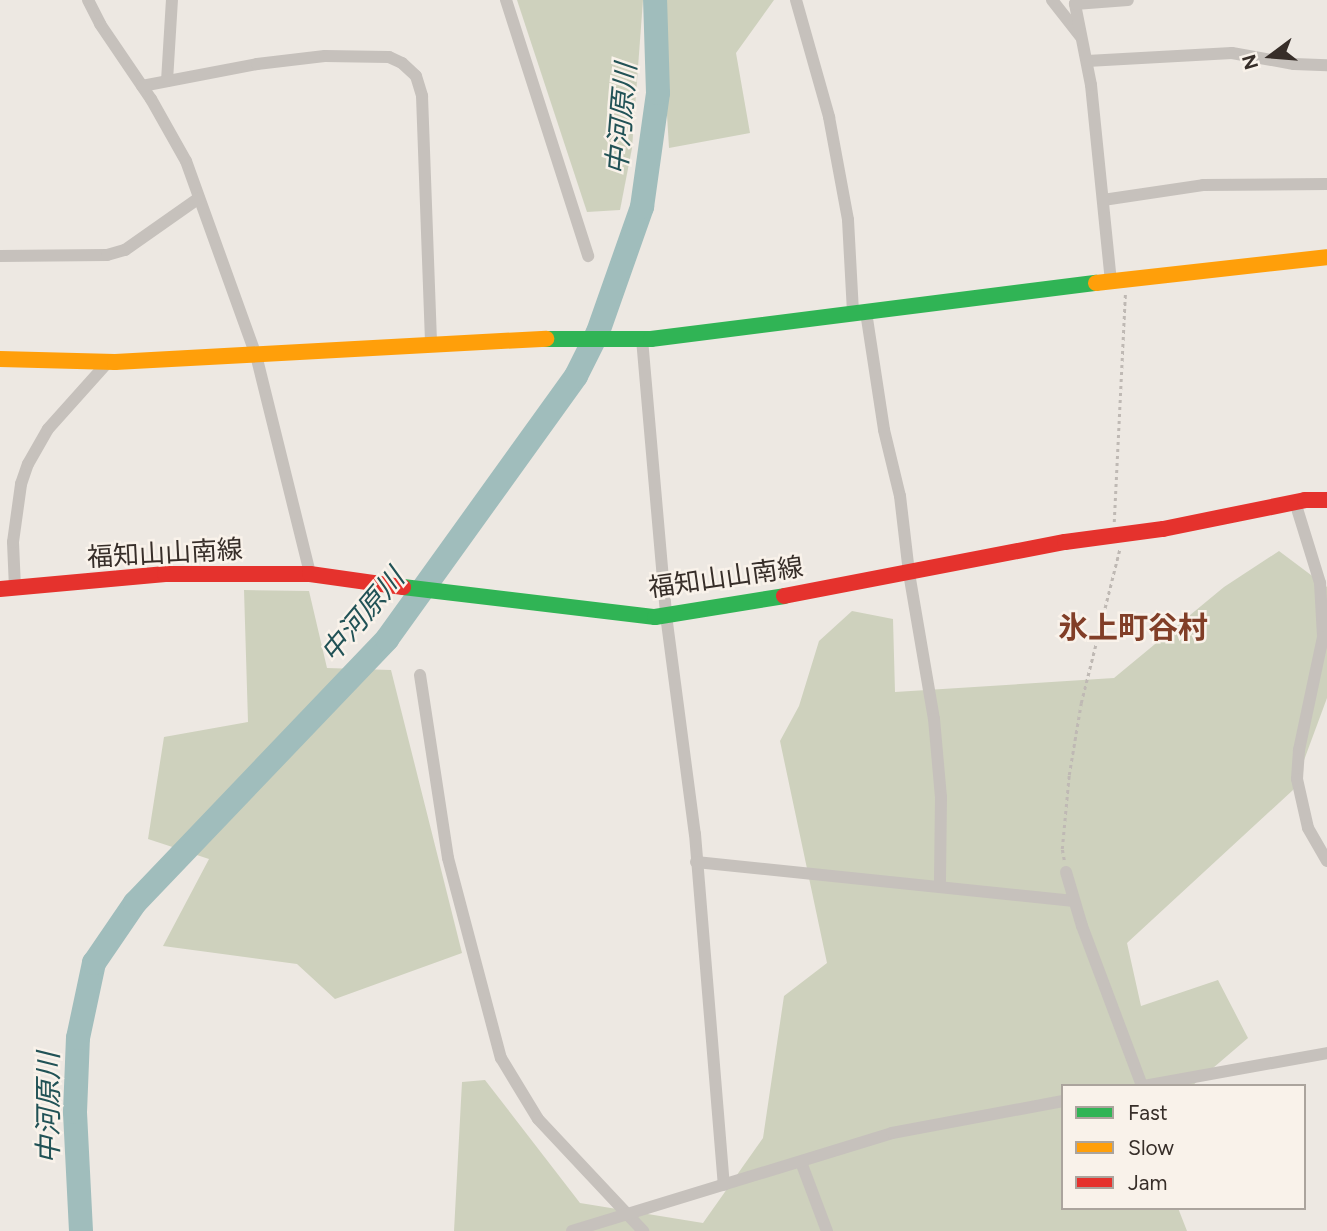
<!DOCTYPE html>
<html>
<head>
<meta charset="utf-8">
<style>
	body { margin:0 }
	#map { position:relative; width:1327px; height:1231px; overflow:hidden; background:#ede8e2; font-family:Figtree,"Noto Sans JP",sans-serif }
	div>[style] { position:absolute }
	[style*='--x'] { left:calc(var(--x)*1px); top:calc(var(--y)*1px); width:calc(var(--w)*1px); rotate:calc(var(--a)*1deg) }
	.green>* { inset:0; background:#ced1bd }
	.river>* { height:24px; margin:-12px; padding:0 12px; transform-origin:12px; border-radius:12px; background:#a0bdbc }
	.path>* { height:2.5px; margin-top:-1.25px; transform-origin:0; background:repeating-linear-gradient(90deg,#bfb9b4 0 3.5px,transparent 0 7px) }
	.street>* { height:12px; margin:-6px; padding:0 6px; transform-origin:6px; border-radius:6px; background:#c6c1bc }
	.fast>* { height:16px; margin:-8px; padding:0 8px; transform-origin:8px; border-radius:8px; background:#30b455 }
	.slow>* { height:16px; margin:-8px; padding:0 8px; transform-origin:8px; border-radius:8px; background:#ff9f0a }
	.jam>* { height:16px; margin:-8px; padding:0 8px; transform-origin:8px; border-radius:8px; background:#e5322d }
	span { translate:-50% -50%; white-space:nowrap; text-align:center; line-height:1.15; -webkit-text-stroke:5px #f9f2ea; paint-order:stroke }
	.street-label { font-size:26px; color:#372e29 }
	.water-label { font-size:28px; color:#215256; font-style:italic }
	.quarter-label { font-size:30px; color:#813e27; font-weight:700 }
	.legend { position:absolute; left:1061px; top:1084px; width:245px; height:126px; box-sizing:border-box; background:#f9f2ea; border:2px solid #aba49d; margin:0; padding:9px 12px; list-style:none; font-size:21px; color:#372e29 }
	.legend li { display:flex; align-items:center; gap:14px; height:35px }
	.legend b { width:35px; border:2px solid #aba49d }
	.north { position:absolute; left:1236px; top:21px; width:70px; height:70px; -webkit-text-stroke:5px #f9f2ea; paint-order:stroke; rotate:254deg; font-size:19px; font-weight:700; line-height:28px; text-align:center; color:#372e29 }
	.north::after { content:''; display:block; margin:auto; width:24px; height:32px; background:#372e29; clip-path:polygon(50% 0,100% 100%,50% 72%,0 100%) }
</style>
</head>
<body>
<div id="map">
	<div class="green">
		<i style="clip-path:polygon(517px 0,643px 0,632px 148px,620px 210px,587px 212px)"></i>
		<i style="clip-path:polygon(660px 0,774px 0,736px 53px,750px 133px,669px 148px)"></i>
		<i style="clip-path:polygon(1279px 551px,1327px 587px,1327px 698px,1293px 790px,1127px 943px,1141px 1006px,1218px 980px,1248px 1038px,1192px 1086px,1063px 1086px,1063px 1208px,1178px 1208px,1187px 1231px,454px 1231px,462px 1082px,485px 1080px,580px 1203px,703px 1223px,763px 1138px,784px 996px,827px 963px,780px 741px,799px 706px,819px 641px,852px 611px,893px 619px,895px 692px,1114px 678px,1224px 587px)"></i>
		<i style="clip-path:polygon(244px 590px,309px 591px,327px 668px,391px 670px,462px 953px,335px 999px,297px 964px,163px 946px,209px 859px,148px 839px,164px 737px,248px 722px)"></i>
	</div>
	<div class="river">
		<i style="--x:81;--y:1231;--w:119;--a:-92.9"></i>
		<i style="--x:75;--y:1112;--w:74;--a:-87.7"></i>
		<i style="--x:78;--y:1038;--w:77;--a:-78"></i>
		<i style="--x:94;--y:963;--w:73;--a:-55.7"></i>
		<i style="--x:135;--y:903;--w:365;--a:-46.3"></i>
		<i style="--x:387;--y:639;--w:324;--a:-54.3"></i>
		<i style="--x:576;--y:376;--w:49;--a:-63.4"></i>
		<i style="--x:598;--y:332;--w:133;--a:-70.6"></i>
		<i style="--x:642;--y:207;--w:115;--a:-82"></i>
		<i style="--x:658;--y:93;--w:93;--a:-91.8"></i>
	</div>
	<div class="path">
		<i style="--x:1114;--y:522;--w:228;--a:-87.2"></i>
		<i style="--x:1064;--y:860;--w:11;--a:-100"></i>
		<i style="--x:1062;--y:849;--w:74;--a:-84.6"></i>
		<i style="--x:1069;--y:775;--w:73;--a:-80.5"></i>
		<i style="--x:1081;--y:703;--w:160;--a:-75.9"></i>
	</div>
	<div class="street">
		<i style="--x:88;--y:0;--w:27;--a:63"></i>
		<i style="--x:100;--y:24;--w:91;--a:55.8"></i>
		<i style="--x:151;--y:99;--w:71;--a:60.6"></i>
		<i style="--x:186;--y:161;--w:206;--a:70.2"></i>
		<i style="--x:256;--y:355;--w:226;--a:76.1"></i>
		<i style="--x:506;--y:0;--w:269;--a:72.2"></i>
		<i style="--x:796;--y:0;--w:122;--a:74.2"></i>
		<i style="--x:829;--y:117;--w:105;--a:79.5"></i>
		<i style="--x:848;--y:220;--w:93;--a:86.9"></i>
		<i style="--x:1052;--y:0;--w:47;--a:51.9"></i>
		<i style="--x:1087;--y:61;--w:145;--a:-3.2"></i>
		<i style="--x:1232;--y:53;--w:63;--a:10.1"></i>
		<i style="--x:1294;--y:64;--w:33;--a:2"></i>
		<i style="--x:167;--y:81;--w:81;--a:-86.5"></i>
		<i style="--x:142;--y:86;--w:117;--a:-10.8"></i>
		<i style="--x:257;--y:64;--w:68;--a:-6.7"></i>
		<i style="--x:325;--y:56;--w:64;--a:0.9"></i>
		<i style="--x:389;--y:57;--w:14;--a:25"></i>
		<i style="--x:402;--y:63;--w:19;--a:43"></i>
		<i style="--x:416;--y:76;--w:21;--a:73"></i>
		<i style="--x:422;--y:96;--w:249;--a:87.9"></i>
		<i style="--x:1103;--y:200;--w:101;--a:-8.5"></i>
		<i style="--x:1203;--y:185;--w:124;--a:-0.5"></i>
		<i style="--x:0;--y:256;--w:107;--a:-0.5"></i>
		<i style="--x:107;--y:255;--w:19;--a:-16"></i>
		<i style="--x:125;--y:250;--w:90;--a:-35.1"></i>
		<i style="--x:1111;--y:282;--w:198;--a:-95.8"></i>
		<i style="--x:1091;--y:85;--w:83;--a:-101.2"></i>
		<i style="--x:1075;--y:4;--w:53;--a:-4.3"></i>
		<i style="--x:866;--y:312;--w:119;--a:81.3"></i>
		<i style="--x:884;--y:430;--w:68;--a:76.4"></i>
		<i style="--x:900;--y:496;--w:78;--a:83.3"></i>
		<i style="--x:909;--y:573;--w:148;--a:80.3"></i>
		<i style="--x:934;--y:719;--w:78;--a:84.9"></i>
		<i style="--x:941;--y:797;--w:88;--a:90.7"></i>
		<i style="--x:642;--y:339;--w:277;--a:85"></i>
		<i style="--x:666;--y:615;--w:221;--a:82.5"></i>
		<i style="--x:695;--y:834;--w:352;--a:85.3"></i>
		<i style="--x:1295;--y:502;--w:85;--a:72.8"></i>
		<i style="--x:1320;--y:583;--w:54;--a:86.8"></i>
		<i style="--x:1323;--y:637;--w:116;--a:102"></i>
		<i style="--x:1299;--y:750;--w:29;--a:94"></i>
		<i style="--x:1297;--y:779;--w:50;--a:77.3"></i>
		<i style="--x:1308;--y:828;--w:38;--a:60"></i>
		<i style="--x:15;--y:588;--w:46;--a:-92.5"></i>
		<i style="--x:13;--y:542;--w:59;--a:-82.1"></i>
		<i style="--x:21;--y:484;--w:21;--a:-71"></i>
		<i style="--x:28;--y:464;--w:40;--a:-60.3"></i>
		<i style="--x:48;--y:429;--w:90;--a:-48.2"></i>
		<i style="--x:420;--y:675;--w:185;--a:81.3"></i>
		<i style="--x:448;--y:858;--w:207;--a:75.2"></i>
		<i style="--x:501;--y:1058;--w:71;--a:58.8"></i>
		<i style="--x:538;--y:1119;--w:154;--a:46.8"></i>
		<i style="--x:696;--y:862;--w:380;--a:5.9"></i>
		<i style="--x:1066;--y:872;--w:56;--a:73.5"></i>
		<i style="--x:1082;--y:926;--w:171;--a:69.4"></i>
		<i style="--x:1144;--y:1086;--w:186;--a:-10.2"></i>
		<i style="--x:801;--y:1162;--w:74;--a:69.4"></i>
		<i style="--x:572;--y:1231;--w:335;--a:-17"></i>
		<i style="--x:892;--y:1133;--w:174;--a:-10.6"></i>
	</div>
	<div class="fast">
		<i style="--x:546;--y:339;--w:105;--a:0"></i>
		<i style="--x:651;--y:339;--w:449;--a:-7.2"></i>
		<i style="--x:403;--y:587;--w:254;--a:6.8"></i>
		<i style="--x:655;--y:617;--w:131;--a:-9.2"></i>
	</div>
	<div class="slow">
		<i style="--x:1096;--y:283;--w:232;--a:-6.4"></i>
		<i style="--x:0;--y:359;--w:115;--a:1.5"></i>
		<i style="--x:115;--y:362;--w:432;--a:-3.1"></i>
	</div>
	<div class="jam">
		<i style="--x:0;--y:589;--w:166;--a:-5.2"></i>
		<i style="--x:165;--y:574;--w:145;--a:0"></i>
		<i style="--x:310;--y:574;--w:94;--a:8"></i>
		<i style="--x:784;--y:596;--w:286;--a:-10.9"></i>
		<i style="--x:1065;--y:542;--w:99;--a:-7.6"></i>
		<i style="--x:1163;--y:529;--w:145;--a:-11.5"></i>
		<i style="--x:1305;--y:500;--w:22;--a:0"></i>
	</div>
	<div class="street-label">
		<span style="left:165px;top:554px;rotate:-3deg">福知山山南線</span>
		<span style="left:726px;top:578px;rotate:-8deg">福知山山南線</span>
	</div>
	<div class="water-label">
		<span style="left:621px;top:119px;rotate:-85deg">中河原川</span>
		<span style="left:362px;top:615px;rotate:-50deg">中河原川</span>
		<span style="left:48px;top:1108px;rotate:-90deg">中河原川</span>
	</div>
	<div class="quarter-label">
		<span style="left:1133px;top:628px">氷上町谷村</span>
	</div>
	<ul class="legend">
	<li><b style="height:9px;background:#30b455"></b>Fast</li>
	<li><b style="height:9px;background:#ff9f0a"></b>Slow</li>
	<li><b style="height:9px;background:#e5322d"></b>Jam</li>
	</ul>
	<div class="north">N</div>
</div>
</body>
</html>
